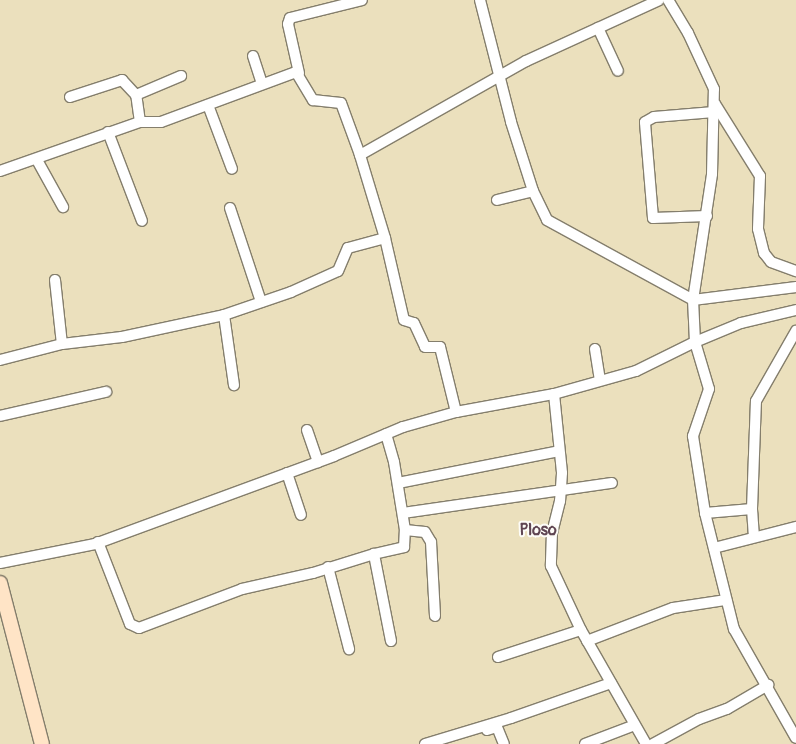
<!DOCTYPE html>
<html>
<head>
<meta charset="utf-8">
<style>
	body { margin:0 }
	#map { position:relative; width:796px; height:744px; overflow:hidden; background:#ebe0bd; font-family:Pangolin,sans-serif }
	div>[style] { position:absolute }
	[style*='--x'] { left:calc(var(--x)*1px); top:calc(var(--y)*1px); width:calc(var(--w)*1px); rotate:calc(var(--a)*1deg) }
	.roads { filter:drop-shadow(1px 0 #847e6c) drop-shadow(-1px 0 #847e6c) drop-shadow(0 1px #847e6c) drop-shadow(0 -1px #847e6c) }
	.minor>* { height:10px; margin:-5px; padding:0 5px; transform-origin:5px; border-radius:5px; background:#fff }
	.secondary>* { height:14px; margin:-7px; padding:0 7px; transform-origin:7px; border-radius:7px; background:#ffe4c6 }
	span { translate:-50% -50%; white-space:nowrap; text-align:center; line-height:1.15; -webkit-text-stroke:4px #fdfcf7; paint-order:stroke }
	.quarter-label { font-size:16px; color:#5f4552; font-weight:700 }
</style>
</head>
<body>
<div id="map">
	<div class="roads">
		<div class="minor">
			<i style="--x:480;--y:0;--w:126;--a:75.7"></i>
			<i style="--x:511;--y:122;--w:72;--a:72.3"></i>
			<i style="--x:533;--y:191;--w:32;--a:64"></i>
			<i style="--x:547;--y:220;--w:166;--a:28.7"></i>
			<i style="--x:693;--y:300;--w:104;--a:-7.2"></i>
			<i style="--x:598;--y:28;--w:47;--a:65.1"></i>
			<i style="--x:253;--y:56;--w:28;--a:72"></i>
			<i style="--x:299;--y:73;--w:50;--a:-102.7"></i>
			<i style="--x:288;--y:24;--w:6;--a:-72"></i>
			<i style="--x:290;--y:18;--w:74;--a:-14"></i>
			<i style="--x:70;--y:97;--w:55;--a:-18.1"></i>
			<i style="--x:122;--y:80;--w:21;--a:47"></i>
			<i style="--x:715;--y:104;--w:85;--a:58"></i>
			<i style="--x:760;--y:176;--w:53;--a:92.2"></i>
			<i style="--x:758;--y:229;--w:25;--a:76"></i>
			<i style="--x:764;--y:253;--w:11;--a:52"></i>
			<i style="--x:771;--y:262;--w:27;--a:20"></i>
			<i style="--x:208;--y:105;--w:68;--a:69.4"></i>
			<i style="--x:140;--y:122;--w:27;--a:-98"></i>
			<i style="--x:136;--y:95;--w:49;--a:-22.9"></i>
			<i style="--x:108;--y:132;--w:95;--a:69.1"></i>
			<i style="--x:37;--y:160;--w:54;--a:61"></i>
			<i style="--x:0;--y:171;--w:148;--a:-19.3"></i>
			<i style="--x:140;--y:122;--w:21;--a:0"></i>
			<i style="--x:161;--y:122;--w:144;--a:-20.3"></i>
			<i style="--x:296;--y:72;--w:33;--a:59"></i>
			<i style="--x:313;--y:100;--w:28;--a:6"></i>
			<i style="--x:341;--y:103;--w:55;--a:69.9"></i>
			<i style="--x:360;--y:155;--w:191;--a:-29.5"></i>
			<i style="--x:526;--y:61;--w:146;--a:-24.6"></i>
			<i style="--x:497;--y:200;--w:37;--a:-14"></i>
			<i style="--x:230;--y:208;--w:99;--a:71.7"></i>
			<i style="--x:707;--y:216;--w:54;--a:177.9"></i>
			<i style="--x:653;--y:218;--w:96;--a:-94.8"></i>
			<i style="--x:645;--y:122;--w:10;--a:-29"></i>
			<i style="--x:654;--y:117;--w:60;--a:-4.8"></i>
			<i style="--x:385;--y:238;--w:84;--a:77"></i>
			<i style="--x:404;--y:320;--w:10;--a:17"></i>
			<i style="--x:414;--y:323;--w:26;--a:65"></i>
			<i style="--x:425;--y:347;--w:15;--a:0"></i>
			<i style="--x:440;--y:347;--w:67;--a:76.2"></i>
			<i style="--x:55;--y:280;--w:64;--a:83.8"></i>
			<i style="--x:796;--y:310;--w:57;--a:166.7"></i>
			<i style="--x:741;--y:323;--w:50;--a:157.6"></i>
			<i style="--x:695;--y:342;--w:49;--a:73.4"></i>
			<i style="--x:709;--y:389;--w:50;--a:108.8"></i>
			<i style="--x:693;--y:436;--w:78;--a:81.1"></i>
			<i style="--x:705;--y:513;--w:120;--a:76"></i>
			<i style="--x:734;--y:629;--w:125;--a:60.4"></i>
			<i style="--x:224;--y:315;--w:71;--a:81.9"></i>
			<i style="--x:595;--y:349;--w:31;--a:81"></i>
			<i style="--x:0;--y:360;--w:64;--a:-14.5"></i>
			<i style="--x:62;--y:344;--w:60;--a:-6.7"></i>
			<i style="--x:122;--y:337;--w:104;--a:-12.2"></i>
			<i style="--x:224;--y:315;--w:71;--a:-18.9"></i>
			<i style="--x:291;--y:292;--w:51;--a:-24.1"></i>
			<i style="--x:338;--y:271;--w:25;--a:-67"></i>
			<i style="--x:348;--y:248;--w:38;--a:-15"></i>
			<i style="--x:385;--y:238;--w:87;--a:-106.8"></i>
			<i style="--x:554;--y:394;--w:79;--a:84.2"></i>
			<i style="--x:562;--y:473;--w:28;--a:94"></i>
			<i style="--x:560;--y:501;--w:32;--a:104"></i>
			<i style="--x:552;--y:532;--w:34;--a:92"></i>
			<i style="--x:551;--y:566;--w:71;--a:64.9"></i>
			<i style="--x:581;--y:630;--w:131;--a:60.3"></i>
			<i style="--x:0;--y:416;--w:109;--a:-12.8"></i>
			<i style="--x:307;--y:430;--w:34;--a:71"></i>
			<i style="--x:386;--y:434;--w:29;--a:74"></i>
			<i style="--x:394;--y:462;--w:69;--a:80.8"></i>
			<i style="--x:405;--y:530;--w:20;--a:6"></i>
			<i style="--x:425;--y:532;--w:12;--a:59"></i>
			<i style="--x:431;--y:542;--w:74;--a:86.9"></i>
			<i style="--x:287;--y:473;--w:44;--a:71.6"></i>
			<i style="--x:398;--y:483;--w:164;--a:-11.2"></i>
			<i style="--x:752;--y:509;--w:27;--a:86"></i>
			<i style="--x:403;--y:513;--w:211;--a:-8.2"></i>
			<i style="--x:705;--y:513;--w:47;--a:-4.9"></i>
			<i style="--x:752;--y:509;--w:108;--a:-87.9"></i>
			<i style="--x:756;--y:401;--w:81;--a:-60.3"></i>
			<i style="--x:98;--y:542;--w:88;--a:68.7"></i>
			<i style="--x:130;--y:624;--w:10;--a:24"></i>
			<i style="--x:139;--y:628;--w:110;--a:-20.7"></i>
			<i style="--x:242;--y:589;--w:73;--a:-12.7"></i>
			<i style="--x:313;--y:573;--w:64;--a:-17.3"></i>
			<i style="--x:714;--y:548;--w:85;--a:-14.4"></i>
			<i style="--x:0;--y:563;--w:97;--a:-11.3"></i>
			<i style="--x:95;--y:544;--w:255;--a:-20.2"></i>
			<i style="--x:334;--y:456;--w:75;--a:-22.8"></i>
			<i style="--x:403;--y:427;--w:55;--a:-15.8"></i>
			<i style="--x:456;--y:412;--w:100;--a:-10.4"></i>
			<i style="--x:554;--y:394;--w:85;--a:-15.7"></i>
			<i style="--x:636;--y:371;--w:66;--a:-26.2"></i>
			<i style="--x:695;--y:342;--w:42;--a:-92.7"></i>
			<i style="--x:693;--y:300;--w:127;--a:-81.4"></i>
			<i style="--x:712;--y:174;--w:85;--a:-88.7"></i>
			<i style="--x:714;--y:89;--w:62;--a:-114.9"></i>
			<i style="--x:688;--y:33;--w:39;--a:-121"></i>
			<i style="--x:328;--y:567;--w:85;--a:75.6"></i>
			<i style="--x:391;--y:641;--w:89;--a:-101.1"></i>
			<i style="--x:374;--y:554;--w:31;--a:-13"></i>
			<i style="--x:404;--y:547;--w:17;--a:-87"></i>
			<i style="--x:587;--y:641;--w:92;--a:-21"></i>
			<i style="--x:673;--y:608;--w:54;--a:-8.6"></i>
			<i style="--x:498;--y:657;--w:87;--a:-18"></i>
			<i style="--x:487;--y:730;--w:10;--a:-17"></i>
			<i style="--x:497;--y:727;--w:18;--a:68"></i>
			<i style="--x:425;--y:744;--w:90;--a:-16.8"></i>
			<i style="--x:511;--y:718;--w:106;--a:-19.3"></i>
			<i style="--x:585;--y:744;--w:53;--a:-20.8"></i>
			<i style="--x:653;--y:744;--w:52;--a:-28.5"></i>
			<i style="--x:699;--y:719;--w:30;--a:-20"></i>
			<i style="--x:727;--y:709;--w:48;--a:-30.3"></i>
		</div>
		<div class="secondary">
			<i style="--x:0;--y:583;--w:166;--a:75.4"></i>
		</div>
	</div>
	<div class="quarter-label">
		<span style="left:538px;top:530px">Ploso</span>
	</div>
</div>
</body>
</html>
